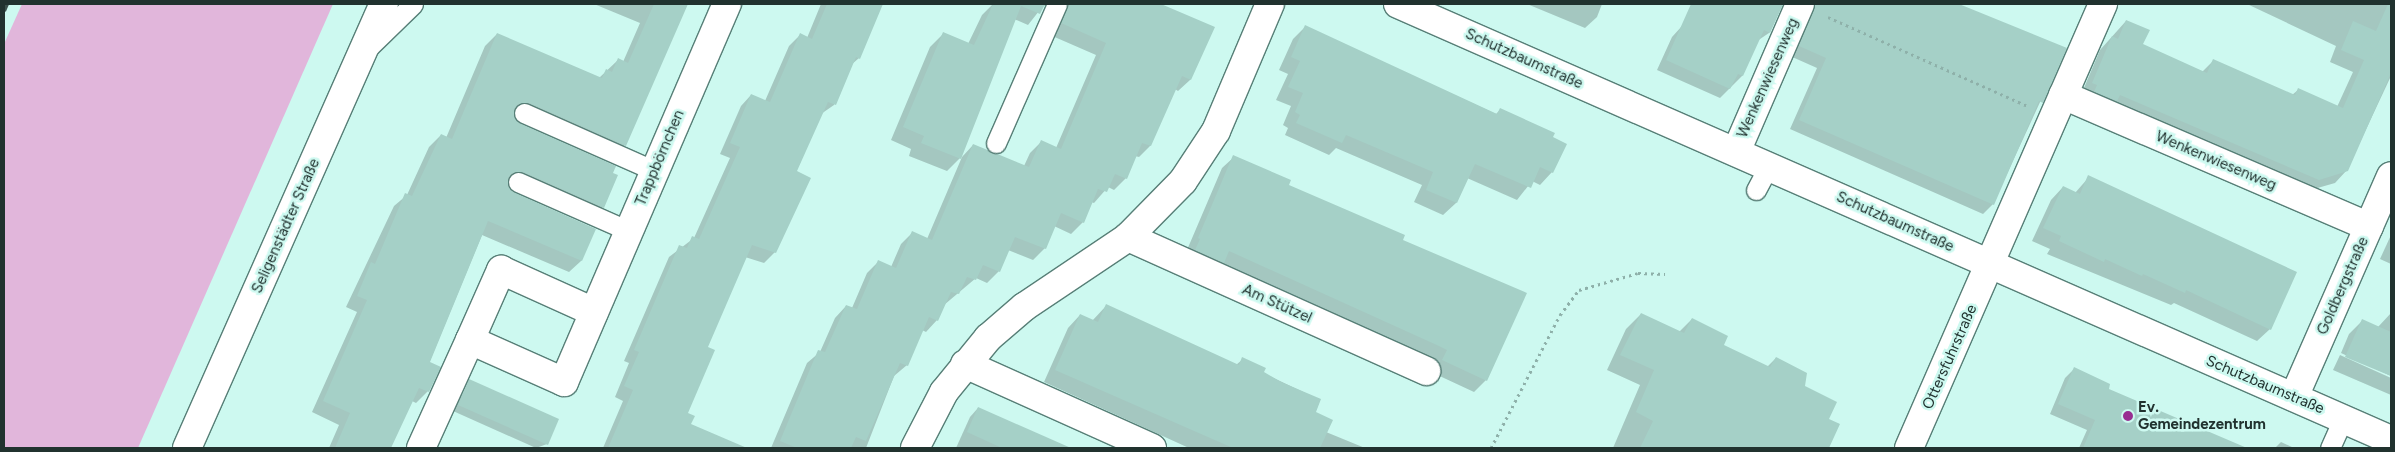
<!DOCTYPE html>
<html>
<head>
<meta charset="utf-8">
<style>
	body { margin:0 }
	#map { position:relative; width:2395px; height:452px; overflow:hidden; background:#cdf9f0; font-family:Figtree,sans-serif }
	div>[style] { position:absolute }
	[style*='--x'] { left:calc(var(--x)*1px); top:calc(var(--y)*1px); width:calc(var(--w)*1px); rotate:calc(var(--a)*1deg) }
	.green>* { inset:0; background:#e1b6db }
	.shadow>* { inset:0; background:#0003 }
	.building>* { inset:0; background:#a5d0c7 }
	.path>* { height:3px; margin-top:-1.5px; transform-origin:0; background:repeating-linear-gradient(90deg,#8eb0a9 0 2.5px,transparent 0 6.5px) }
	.roads { filter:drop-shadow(1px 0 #577f77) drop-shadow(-1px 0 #577f77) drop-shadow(0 1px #577f77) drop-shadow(0 -1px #577f77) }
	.service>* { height:19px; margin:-9.5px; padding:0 9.5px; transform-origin:9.5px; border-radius:9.5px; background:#fff }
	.minor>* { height:28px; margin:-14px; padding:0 14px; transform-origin:14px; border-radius:14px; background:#fff }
	.tertiary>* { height:28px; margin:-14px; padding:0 14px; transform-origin:14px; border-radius:14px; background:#fff }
	.rail>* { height:4px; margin-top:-2px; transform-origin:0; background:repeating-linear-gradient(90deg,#3c514d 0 10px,transparent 0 15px) }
	.dots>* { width:14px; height:14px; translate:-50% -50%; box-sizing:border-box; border:2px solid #cdf9f0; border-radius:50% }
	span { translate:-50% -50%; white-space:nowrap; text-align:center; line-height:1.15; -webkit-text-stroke:5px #cdf9f0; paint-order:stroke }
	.street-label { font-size:15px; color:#21322f }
	.poi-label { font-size:15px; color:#21322f; font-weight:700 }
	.left { translate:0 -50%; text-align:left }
	.frame { position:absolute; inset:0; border:5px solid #21322f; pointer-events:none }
</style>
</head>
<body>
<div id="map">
	<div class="green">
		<i style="clip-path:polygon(22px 4px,333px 4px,138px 448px,4px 448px,4px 44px)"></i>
	</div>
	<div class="shadow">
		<i style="clip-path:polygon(594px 4px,687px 4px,625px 145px,613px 157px,510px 113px,603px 207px,592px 219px,504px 182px,513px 193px,594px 229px,581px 261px,569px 272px,482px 235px,429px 363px,428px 391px,416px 403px,412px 401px,390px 448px,329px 448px,339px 425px,312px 412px,357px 312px,346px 307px,394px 206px,407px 195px,429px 147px,441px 135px,446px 138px,485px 46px,497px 34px,599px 78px,618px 60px,623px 62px,640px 23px)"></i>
		<i style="clip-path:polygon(821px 4px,882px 4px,859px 58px,851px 65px,834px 105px,821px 114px,796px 172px,775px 252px,764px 263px,745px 257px,706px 348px,686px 414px,690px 425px,708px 432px,700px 448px,603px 448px,623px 401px,615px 397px,629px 363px,624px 361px,669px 257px,694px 238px,730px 158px,720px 154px,741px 106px,751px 95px,765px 101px,789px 46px,800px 35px,807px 38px)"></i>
		<i style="clip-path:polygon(993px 4px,1012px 9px,1014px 4px,1158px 4px,1213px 27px,1190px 80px,1178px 91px,1175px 89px,1150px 146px,1139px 157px,1135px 156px,1126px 178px,1114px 190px,1108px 187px,1094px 203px,1091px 202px,1083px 222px,1071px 234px,1054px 226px,1045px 248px,1033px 260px,1008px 250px,999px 271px,987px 283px,976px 278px,944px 305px,937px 320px,926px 332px,922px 330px,907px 365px,894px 376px,866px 448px,771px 448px,807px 363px,820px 352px,835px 318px,846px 306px,852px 308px,867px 273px,878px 262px,891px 267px,901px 244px,912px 233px,927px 239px,962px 157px,973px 145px,1024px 166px,1030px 153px,1041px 142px,1056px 148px,1096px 55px,1050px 35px,1050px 5px,1043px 6px,1028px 25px,1014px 19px,960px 158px,947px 171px,909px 156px,911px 149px,891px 140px,930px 47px,943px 34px,968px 44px,982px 15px)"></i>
		<i style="clip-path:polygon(1527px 4px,1602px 4px,1597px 17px,1585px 28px)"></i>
		<i style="clip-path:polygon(1702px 4px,1783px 4px,1769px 33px,1757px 41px,1742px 76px,1720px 98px,1657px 70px,1672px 37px)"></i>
		<i style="clip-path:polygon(1801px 4px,1950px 4px,2065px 48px,1993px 204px,1983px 214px,1790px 129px,1817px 68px,1790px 56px)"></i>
		<i style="clip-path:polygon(2247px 4px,2391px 4px,2391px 76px,2347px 170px,2335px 183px,2307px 191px,2081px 95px,2100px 50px,2126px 21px,2141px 45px,2202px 72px,2213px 61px,2292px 95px,2298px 90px,2337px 107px,2353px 72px,2330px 62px,2336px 46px)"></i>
		<i style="clip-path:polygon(1305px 27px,1496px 114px,1500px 110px,1552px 172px,1540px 185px,1532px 181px,1517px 200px,1467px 178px,1456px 203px,1443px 215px,1414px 202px,1422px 185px,1336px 148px,1329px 155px,1285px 135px,1288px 128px,1283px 125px,1291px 106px,1276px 100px,1288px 74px,1279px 70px,1293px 39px)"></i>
		<i style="clip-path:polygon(1234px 157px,1287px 186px,1402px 240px,1486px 380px,1474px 392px,1431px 372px,1436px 362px,1187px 250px,1222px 168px)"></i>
		<i style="clip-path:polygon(2089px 177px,2270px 329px,2257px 341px,2174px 303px,2171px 305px,2047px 254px,2050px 249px,2032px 241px,2051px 200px,2063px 187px,2075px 193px)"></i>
		<i style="clip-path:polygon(2391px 235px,2391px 264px,2380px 259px)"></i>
		<i style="clip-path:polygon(1106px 306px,1236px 365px,1243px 359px,1263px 373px,1320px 400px,1315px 413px,1326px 432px,1365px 448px,1189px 448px,1044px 382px,1068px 328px,1080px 315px,1092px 321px)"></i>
		<i style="clip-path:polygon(2391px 313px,2391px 376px,2341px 353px,2349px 334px,2362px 321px,2378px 327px)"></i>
		<i style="clip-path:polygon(1641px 314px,1679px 332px,1692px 319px,1723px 346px,1767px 367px,1776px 358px,1804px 386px,1827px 420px,1839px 424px,1828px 448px,1751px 448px,1722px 433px,1715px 448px,1613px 448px,1640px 385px,1607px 370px,1626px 329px)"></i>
		<i style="clip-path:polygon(2340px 355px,2391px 378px,2391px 395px,2333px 370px)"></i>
		<i style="clip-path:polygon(2074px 369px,2107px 389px,2243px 448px,2079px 448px,2087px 430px,2050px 414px,2065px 378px)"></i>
		<i style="clip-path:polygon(470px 381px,547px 444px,536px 448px,453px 411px)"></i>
		<i style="clip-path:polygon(978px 408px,1067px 448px,956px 448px,970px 417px)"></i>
		<i style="clip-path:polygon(2281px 442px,2294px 448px,2275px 448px)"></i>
	</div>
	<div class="building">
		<i style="clip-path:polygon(654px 4px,688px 4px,626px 146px,529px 103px,518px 104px,514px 109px,515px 119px,519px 123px,616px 166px,613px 173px,618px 175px,604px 208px,523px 172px,512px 173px,508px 178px,509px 188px,513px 192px,596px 229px,582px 261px,488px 221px,430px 362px,441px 367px,429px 392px,419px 388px,391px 448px,335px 448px,350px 413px,323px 401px,367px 300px,357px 296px,371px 262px,375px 264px,405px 193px,412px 196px,441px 134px,452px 139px,497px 33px,602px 78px,606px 69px,612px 72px,618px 58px,628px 63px)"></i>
		<i style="clip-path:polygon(827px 4px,883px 4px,860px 59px,856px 57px,836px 105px,828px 102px,797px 171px,811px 178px,776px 253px,752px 245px,708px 347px,715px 350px,688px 413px,695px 416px,691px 424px,747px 448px,608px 448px,633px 390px,624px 386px,639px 352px,634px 350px,679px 245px,687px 248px,692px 236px,699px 239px,740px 147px,730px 143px,751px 94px,770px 102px,800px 33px,812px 39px)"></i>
		<i style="clip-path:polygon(993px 4px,1045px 4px,1040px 14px,1021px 6px,961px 159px,921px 143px,924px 136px,903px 127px,943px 32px,974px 45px)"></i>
		<i style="clip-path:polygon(1068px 4px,1161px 4px,1215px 27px,1191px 80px,1182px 76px,1151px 146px,1142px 143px,1127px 179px,1115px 174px,1107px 192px,1098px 189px,1084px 223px,1061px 213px,1046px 249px,1015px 237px,1000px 272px,983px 265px,976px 280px,967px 277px,959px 294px,951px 292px,938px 321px,929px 317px,908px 366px,900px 363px,866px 441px,856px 437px,851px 448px,797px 448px,780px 441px,818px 350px,825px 352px,846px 305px,857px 309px,878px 260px,896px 268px,912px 231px,932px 240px,973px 144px,1029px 167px,1041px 140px,1061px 149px,1106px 43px,1061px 23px)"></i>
		<i style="clip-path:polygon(1691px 4px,1783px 4px,1770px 33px,1764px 30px,1743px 76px,1738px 74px,1730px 89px,1666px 60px)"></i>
		<i style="clip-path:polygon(1815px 4px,1959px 4px,2067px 48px,2043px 103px,2039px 101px,1994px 205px,1799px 120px,1826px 58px,1799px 46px)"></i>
		<i style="clip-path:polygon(2388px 4px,2391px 4px,2391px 73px,2348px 171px,2319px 180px,2120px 95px,2117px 101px,2094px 92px,2097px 85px,2092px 83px,2112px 36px,2118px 39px,2126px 20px,2150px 30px,2143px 44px,2207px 73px,2213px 59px,2295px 95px,2298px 88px,2343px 108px,2364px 60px,2341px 50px,2353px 21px,2376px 31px)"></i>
		<i style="clip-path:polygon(1305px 25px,1497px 114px,1500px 108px,1555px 133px,1553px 137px,1567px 144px,1553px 173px,1540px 167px,1531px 188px,1475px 164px,1457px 203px,1426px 190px,1433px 172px,1346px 135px,1342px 143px,1296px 123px,1300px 115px,1295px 112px,1303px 93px,1288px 87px,1300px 61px,1291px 57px)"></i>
		<i style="clip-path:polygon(1233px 155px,1291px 180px,1289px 185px,1405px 235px,1403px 240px,1527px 293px,1487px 381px,1442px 360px,1447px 350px,1439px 346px,1229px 251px,1224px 263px,1195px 250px,1200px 239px,1198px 238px)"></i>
		<i style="clip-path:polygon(2088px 175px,2297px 272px,2271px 330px,2186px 290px,2185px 293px,2143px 274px,2142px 276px,2105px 259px,2104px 262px,2059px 241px,2061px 236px,2043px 228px,2063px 186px,2080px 194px)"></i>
		<i style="clip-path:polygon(1106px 304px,1239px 365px,1242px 357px,1266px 368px,1264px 372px,1281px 382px,1321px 399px,1316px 412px,1333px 420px,1320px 448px,1233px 448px,1055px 370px,1080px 314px,1098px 322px)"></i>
		<i style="clip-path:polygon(1641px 313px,1684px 333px,1692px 318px,1728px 336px,1724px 345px,1770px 367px,1776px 357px,1807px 373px,1805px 386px,1837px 402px,1829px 419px,1840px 424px,1829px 448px,1640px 448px,1653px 421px,1636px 412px,1654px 370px,1620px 355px)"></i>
		<i style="clip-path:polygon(2362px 319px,2391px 332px,2391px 376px,2345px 357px)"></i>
		<i style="clip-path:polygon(2074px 367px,2110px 384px,2109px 389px,2247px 448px,2083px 448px,2095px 420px,2058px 404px)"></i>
		<i style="clip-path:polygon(469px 379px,559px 419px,548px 445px,458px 405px)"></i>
		<i style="clip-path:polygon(978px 407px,1071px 448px,1002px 448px,967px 432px)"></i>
	</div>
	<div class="path">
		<i style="--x:1828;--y:17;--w:217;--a:24"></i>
		<i style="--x:1491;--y:448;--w:150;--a:-62.6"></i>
		<i style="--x:1560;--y:315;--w:31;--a:-53"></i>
		<i style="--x:1579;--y:290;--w:61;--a:-16.1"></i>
		<i style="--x:1638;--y:273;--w:27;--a:2"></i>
	</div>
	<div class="roads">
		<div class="service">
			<i style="--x:370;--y:46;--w:60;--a:-44.3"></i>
			<i style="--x:524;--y:113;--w:143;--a:23.9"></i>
			<i style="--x:996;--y:143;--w:152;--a:-66.3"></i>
			<i style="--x:518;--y:182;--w:121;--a:23.8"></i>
			<i style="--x:1756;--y:190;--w:27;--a:-62"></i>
			<i style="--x:2330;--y:448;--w:32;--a:-66"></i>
		</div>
		<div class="minor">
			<i style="--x:1398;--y:4;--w:1085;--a:23.71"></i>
			<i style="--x:2063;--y:95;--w:333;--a:23.3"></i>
			<i style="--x:1736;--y:152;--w:161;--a:-66.6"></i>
			<i style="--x:1128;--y:237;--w:327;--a:24.2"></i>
			<i style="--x:470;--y:340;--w:77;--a:-66.1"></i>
			<i style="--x:501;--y:270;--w:102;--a:24.3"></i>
			<i style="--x:965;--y:364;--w:205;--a:24.2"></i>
			<i style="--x:2294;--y:397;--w:241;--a:-66.3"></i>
			<i style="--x:421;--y:448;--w:119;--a:-65.6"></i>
			<i style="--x:470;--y:340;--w:103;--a:24.1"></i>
			<i style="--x:564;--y:382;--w:412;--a:-66.7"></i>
			<i style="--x:915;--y:448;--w:63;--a:-62.6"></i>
			<i style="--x:944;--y:392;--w:70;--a:-50.8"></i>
			<i style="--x:988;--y:338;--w:48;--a:-40.7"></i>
			<i style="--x:1024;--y:307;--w:125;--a:-33.9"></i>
			<i style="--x:1128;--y:237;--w:78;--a:-45.5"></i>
			<i style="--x:1183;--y:181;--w:60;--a:-56.6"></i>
			<i style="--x:1216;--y:131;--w:138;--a:-67"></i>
			<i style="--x:1909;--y:448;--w:485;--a:-66.4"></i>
		</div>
		<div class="tertiary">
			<i style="--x:187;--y:448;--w:486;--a:-66.1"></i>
		</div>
	</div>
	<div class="rail">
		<i style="--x:4;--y:11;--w:8;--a:-67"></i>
	</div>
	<div class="dots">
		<i style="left:2128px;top:416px;background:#982e91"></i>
	</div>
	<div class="street-label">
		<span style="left:1524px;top:59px;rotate:24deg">Schutzbaumstraße</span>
		<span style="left:1768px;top:78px;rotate:-66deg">Wenkenwiesenweg</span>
		<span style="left:660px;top:158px;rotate:-67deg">Trappbörnchen</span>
		<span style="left:2216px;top:161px;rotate:23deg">Wenkenwiesenweg</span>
		<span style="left:1895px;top:222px;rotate:24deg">Schutzbaumstraße</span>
		<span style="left:286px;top:226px;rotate:-66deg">Seligenstädter Straße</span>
		<span style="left:2343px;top:286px;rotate:-66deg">Goldbergstraße</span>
		<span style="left:1277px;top:304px;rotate:24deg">Am Stützel</span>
		<span style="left:1950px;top:357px;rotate:-66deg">Ottersfuhrstraße</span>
		<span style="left:2265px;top:385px;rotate:23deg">Schutzbaumstraße</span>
	</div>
	<div class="poi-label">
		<span class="left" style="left:2138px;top:416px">Ev.<br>Gemeindezentrum</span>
	</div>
	<div class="frame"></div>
</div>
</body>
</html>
